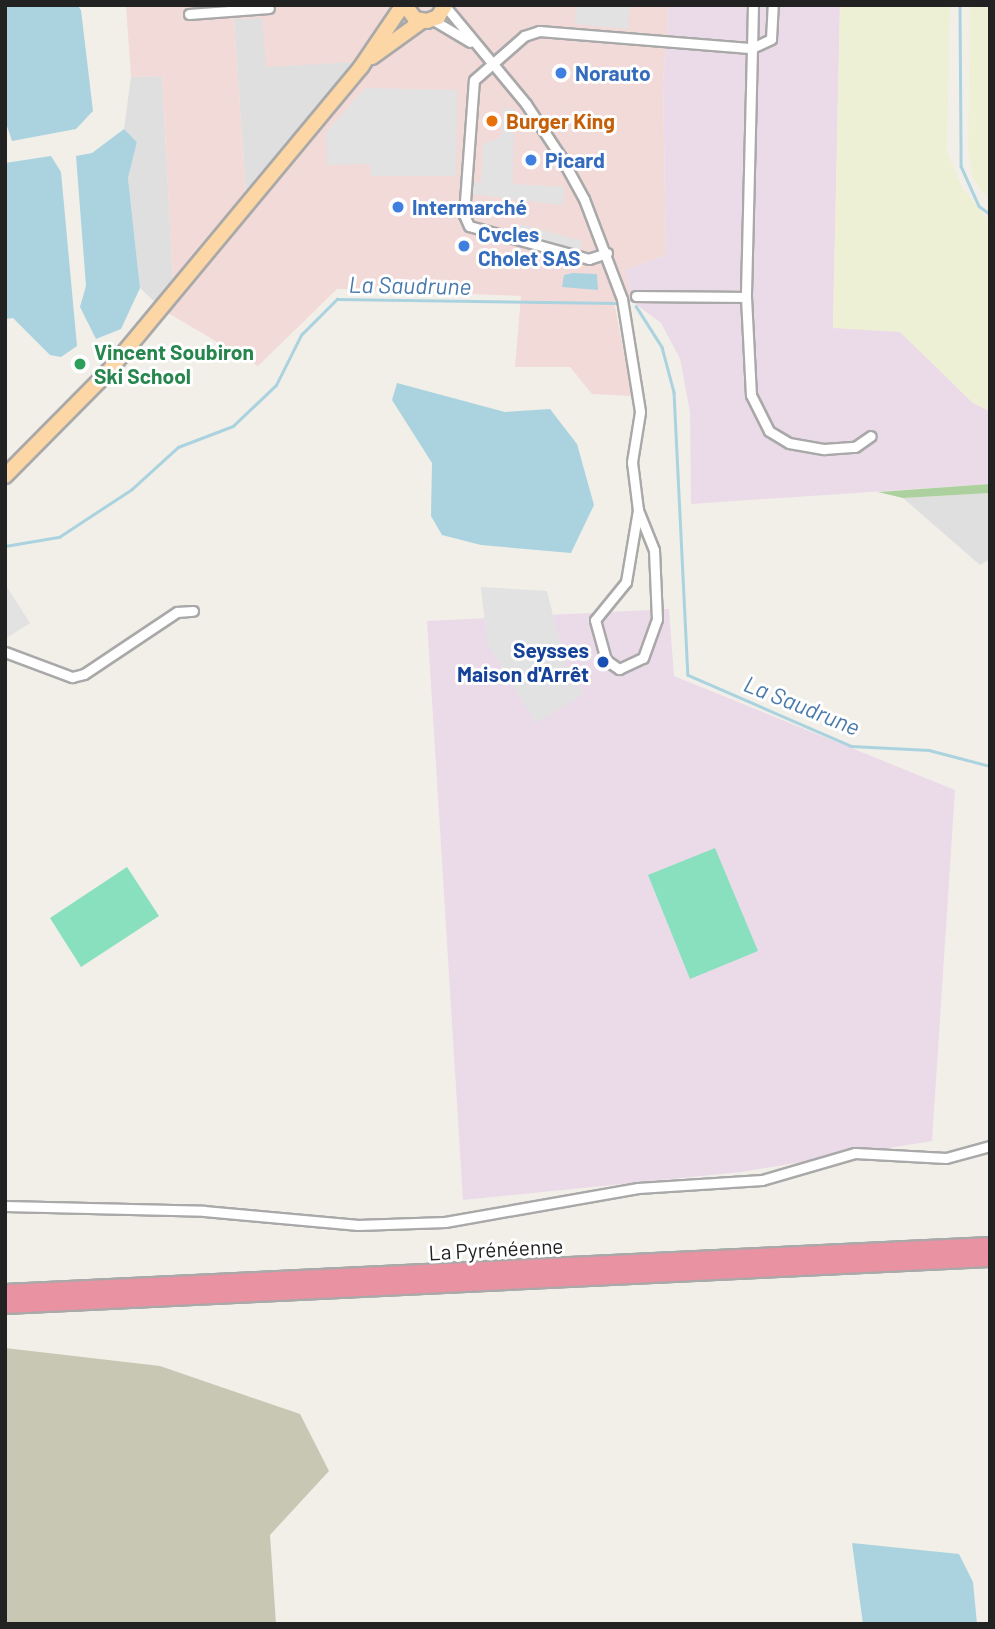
<!DOCTYPE html>
<html>
<head>
<meta charset="utf-8">
<style>
	body { margin:0 }
	#map { position:relative; width:995px; height:1629px; overflow:hidden; background:#f2efe9; font-family:Barlow,sans-serif }
	div>[style] { position:absolute }
	[style*='--x'] { left:calc(var(--x)*1px); top:calc(var(--y)*1px); width:calc(var(--w)*1px); rotate:calc(var(--a)*1deg) }
	.residential>* { inset:0; background:#e0dfdf }
	.commercial>* { inset:0; background:#f2dad9 }
	.industrial>* { inset:0; background:#ebdbe8 }
	.construction>* { inset:0; background:#c7c7b4 }
	.farmland>* { inset:0; background:#eef0d5 }
	.forest>* { inset:0; background:#add19e }
	.pitch>* { inset:0; background:#88e0be }
	.parking>* { inset:0; background:#e2e2e2 }
	.water>* { inset:0; background:#aad3df }
	.stream>* { height:2.5px; margin:-1.25px; padding:0 1.25px; transform-origin:1.25px; border-radius:1.25px; background:#aad3df }
	.roads { filter:drop-shadow(2px 0 #a9a9a9) drop-shadow(-2px 0 #a9a9a9) drop-shadow(0 2px #a9a9a9) drop-shadow(0 -2px #a9a9a9) }
	.minor>* { height:9px; margin:-4.5px; padding:0 4.5px; transform-origin:4.5px; border-radius:4.5px; background:#fff }
	.primary>* { height:14px; margin:-7px; padding:0 7px; transform-origin:7px; border-radius:7px; background:#fcd6a4 }
	.motorway>* { height:16px; margin:-8px; padding:0 8px; transform-origin:8px; border-radius:8px; background:#e892a2 }
	.dots>* { width:19px; height:19px; translate:-50% -50%; box-sizing:border-box; border:4px solid #fff; border-radius:50% }
	span { translate:-50% -50%; white-space:nowrap; text-align:center; line-height:1.15; -webkit-text-stroke:6px #fff; paint-order:stroke }
	.shop-label { font-size:21px; color:#366cbe; font-weight:700 }
	.left { translate:0 -50%; text-align:left }
	.food-label { font-size:21px; color:#c56008; font-weight:700 }
	.leisure-label { font-size:21px; color:#27864d; font-weight:700 }
	.transit-label { font-size:21px; color:#164399; font-weight:700 }
	.right { translate:-100% -50%; text-align:right }
	.street-label { font-size:21px; color:#222 }
	.water-label { font-size:23px; color:#4a7aab; font-style:italic }
	.frame { position:absolute; inset:0; border:7px solid #222; pointer-events:none }
</style>
</head>
<body>
<div id="map">
	<div class="residential">
		<i style="clip-path:polygon(262px 17px,373px 60px,257px 204px,246px 195px,234px 19px)"></i>
		<i style="clip-path:polygon(162px 76px,173px 283px,157px 304px,140px 288px,128px 178px,137px 142px,124px 129px,131px 77px)"></i>
		<i style="clip-path:polygon(990px 493px,990px 559px,980px 565px,903px 498px)"></i>
	</div>
	<div class="commercial">
		<i style="clip-path:polygon(126px 5px,669px 5px,663px 82px,666px 255px,625px 270px,633px 302px,614px 301px,632px 396px,592px 394px,570px 367px,515px 367px,521px 296px,337px 289px,258px 366px,168px 313px,373px 61px,266px 67px,262px 18px,234px 19px,246px 195px,173px 283px,162px 76px,131px 77px)"></i>
	</div>
	<div class="industrial">
		<i style="clip-path:polygon(669px 5px,840px 5px,833px 327px,900px 331px,973px 403px,990px 411px,990px 484px,691px 504px,690px 412px,680px 359px,661px 323px,633px 302px,625px 270px,666px 255px,663px 82px)"></i>
		<i style="clip-path:polygon(669px 609px,674px 676px,955px 790px,932px 1141px,741px 1172px,463px 1200px,427px 621px)"></i>
	</div>
	<div class="construction">
		<i style="clip-path:polygon(5px 1348px,160px 1366px,300px 1414px,329px 1471px,270px 1535px,276px 1624px,5px 1624px)"></i>
	</div>
	<div class="farmland">
		<i style="clip-path:polygon(840px 5px,950px 5px,947px 151px,962px 188px,990px 221px,990px 411px,973px 403px,900px 332px,833px 328px)"></i>
		<i style="clip-path:polygon(970px 5px,990px 5px,990px 201px,973px 179px,968px 152px)"></i>
	</div>
	<div class="forest">
		<i style="clip-path:polygon(990px 484px,990px 493px,903px 498px,878px 492px)"></i>
	</div>
	<div class="pitch">
		<i style="clip-path:polygon(715px 848px,758px 951px,690px 979px,648px 875px)"></i>
		<i style="clip-path:polygon(127px 867px,159px 916px,81px 967px,50px 918px)"></i>
	</div>
	<div class="parking">
		<i style="clip-path:polygon(576px 5px,630px 5px,628px 29px,575px 24px)"></i>
		<i style="clip-path:polygon(365px 88px,457px 90px,456px 176px,371px 176px,370px 164px,327px 165px,326px 132px)"></i>
		<i style="clip-path:polygon(503px 108px,514px 109px,513px 184px,564px 187px,563px 205px,471px 194px,471px 182px,481px 182px,483px 144px,501px 137px)"></i>
		<i style="clip-path:polygon(520px 224px,583px 241px,580px 251px,517px 235px)"></i>
		<i style="clip-path:polygon(5px 584px,30px 623px,5px 639px)"></i>
		<i style="clip-path:polygon(481px 587px,547px 591px,567px 671px,584px 694px,536px 723px,487px 643px)"></i>
	</div>
	<div class="water">
		<i style="clip-path:polygon(5px 5px,77px 5px,81px 10px,93px 111px,76px 129px,12px 141px,5px 120px)"></i>
		<i style="clip-path:polygon(124px 129px,137px 142px,128px 178px,140px 288px,121px 329px,96px 339px,80px 307px,86px 286px,76px 156px,92px 153px)"></i>
		<i style="clip-path:polygon(51px 156px,61px 172px,77px 346px,61px 357px,50px 355px,13px 318px,5px 319px,5px 163px)"></i>
		<i style="clip-path:polygon(573px 273px,597px 274px,598px 290px,562px 287px,564px 275px)"></i>
		<i style="clip-path:polygon(397px 383px,505px 412px,550px 409px,577px 444px,594px 505px,571px 553px,481px 545px,442px 535px,431px 516px,432px 463px,392px 400px)"></i>
		<i style="clip-path:polygon(852px 1543px,959px 1554px,973px 1582px,977px 1624px,863px 1624px)"></i>
	</div>
	<div class="stream">
		<i style="--x:960;--y:5;--w:161;--a:89.6"></i>
		<i style="--x:961;--y:166;--w:44;--a:65.8"></i>
		<i style="--x:979;--y:206;--w:14;--a:36"></i>
		<i style="--x:636;--y:306;--w:49;--a:57.6"></i>
		<i style="--x:662;--y:347;--w:47;--a:75.1"></i>
		<i style="--x:674;--y:392;--w:283;--a:87.2"></i>
		<i style="--x:688;--y:675;--w:178;--a:23.5"></i>
		<i style="--x:851;--y:746;--w:78;--a:2.9"></i>
		<i style="--x:929;--y:750;--w:63;--a:14.7"></i>
		<i style="--x:5;--y:546;--w:55;--a:-9.5"></i>
		<i style="--x:59;--y:537;--w:87;--a:-33.3"></i>
		<i style="--x:132;--y:489;--w:62;--a:-42.4"></i>
		<i style="--x:178;--y:447;--w:59;--a:-20.9"></i>
		<i style="--x:233;--y:426;--w:59;--a:-43.6"></i>
		<i style="--x:276;--y:385;--w:56;--a:-63.4"></i>
		<i style="--x:301;--y:335;--w:51;--a:-45"></i>
		<i style="--x:337;--y:299;--w:280;--a:0.8"></i>
	</div>
	<div class="roads">
		<div class="minor">
			<i style="--x:753;--y:5;--w:43;--a:91.3"></i>
			<i style="--x:752;--y:48;--w:21;--a:-25"></i>
			<i style="--x:771;--y:39;--w:34;--a:-87"></i>
			<i style="--x:445;--y:6;--w:127;--a:50.4"></i>
			<i style="--x:526;--y:104;--w:64;--a:56.6"></i>
			<i style="--x:561;--y:157;--w:48;--a:61.3"></i>
			<i style="--x:584;--y:199;--w:107;--a:69.2"></i>
			<i style="--x:622;--y:299;--w:114;--a:80.9"></i>
			<i style="--x:640;--y:412;--w:51;--a:99.1"></i>
			<i style="--x:632;--y:462;--w:48;--a:82.9"></i>
			<i style="--x:638;--y:510;--w:73;--a:99.5"></i>
			<i style="--x:626;--y:582;--w:49;--a:129.2"></i>
			<i style="--x:595;--y:620;--w:41;--a:74.6"></i>
			<i style="--x:606;--y:660;--w:16;--a:35"></i>
			<i style="--x:619;--y:669;--w:26;--a:-25"></i>
			<i style="--x:643;--y:658;--w:41;--a:-70.3"></i>
			<i style="--x:657;--y:619;--w:69;--a:-92.5"></i>
			<i style="--x:654;--y:550;--w:43;--a:-111.8"></i>
			<i style="--x:189;--y:14;--w:80;--a:-4.3"></i>
			<i style="--x:433;--y:20;--w:43;--a:30.7"></i>
			<i style="--x:607;--y:253;--w:19;--a:162"></i>
			<i style="--x:589;--y:259;--w:124;--a:-164.6"></i>
			<i style="--x:469;--y:226;--w:12;--a:-114"></i>
			<i style="--x:464;--y:215;--w:135;--a:-85.8"></i>
			<i style="--x:474;--y:80;--w:67;--a:-41.3"></i>
			<i style="--x:524;--y:36;--w:16;--a:-18"></i>
			<i style="--x:539;--y:31;--w:214;--a:4.6"></i>
			<i style="--x:752;--y:48;--w:249;--a:91.4"></i>
			<i style="--x:746;--y:297;--w:98;--a:87.1"></i>
			<i style="--x:751;--y:395;--w:40;--a:63.4"></i>
			<i style="--x:769;--y:431;--w:23;--a:31"></i>
			<i style="--x:789;--y:443;--w:36;--a:10"></i>
			<i style="--x:824;--y:449;--w:31;--a:-4"></i>
			<i style="--x:855;--y:447;--w:19;--a:-35"></i>
			<i style="--x:636;--y:296;--w:110;--a:0.5"></i>
			<i style="--x:5;--y:652;--w:72;--a:20.5"></i>
			<i style="--x:72;--y:677;--w:12;--a:-14"></i>
			<i style="--x:84;--y:674;--w:112;--a:-33.7"></i>
			<i style="--x:177;--y:612;--w:16;--a:-4"></i>
			<i style="--x:5;--y:1206;--w:199;--a:1.4"></i>
			<i style="--x:204;--y:1211;--w:155;--a:5.2"></i>
			<i style="--x:358;--y:1225;--w:87;--a:-2"></i>
			<i style="--x:445;--y:1222;--w:196;--a:-10"></i>
			<i style="--x:638;--y:1188;--w:124;--a:-3.7"></i>
			<i style="--x:762;--y:1180;--w:97;--a:-16.2"></i>
			<i style="--x:855;--y:1153;--w:91;--a:3.1"></i>
			<i style="--x:946;--y:1158;--w:46;--a:-15.3"></i>
		</div>
		<div class="primary">
			<i style="--x:405;--y:5;--w:17;--a:54"></i>
			<i style="--x:415;--y:19;--w:12;--a:9"></i>
			<i style="--x:427;--y:21;--w:12;--a:-20"></i>
			<i style="--x:438;--y:17;--w:14;--a:-60"></i>
			<i style="--x:372;--y:57;--w:62;--a:-35.8"></i>
			<i style="--x:5;--y:476;--w:145;--a:-45.3"></i>
			<i style="--x:107;--y:373;--w:398;--a:-50.3"></i>
			<i style="--x:361;--y:67;--w:75;--a:-55.9"></i>
		</div>
		<div class="motorway">
			<i style="--x:5;--y:1293;--w:986;--a:-2.73"></i>
			<i style="--x:5;--y:1305;--w:986;--a:-2.73"></i>
		</div>
	</div>
	<div class="dots">
		<i style="left:561px;top:73px;background:#3f7fe0"></i>
		<i style="left:492px;top:121px;background:#e8710a"></i>
		<i style="left:531px;top:160px;background:#3f7fe0"></i>
		<i style="left:398px;top:207px;background:#3f7fe0"></i>
		<i style="left:464px;top:246px;background:#3f7fe0"></i>
		<i style="left:80px;top:364px;background:#2e9e5b"></i>
		<i style="left:603px;top:662px;background:#1a4fb4"></i>
	</div>
	<div class="shop-label">
		<span class="left" style="left:575px;top:73px">Norauto</span>
		<span class="left" style="left:545px;top:160px">Picard</span>
		<span class="left" style="left:412px;top:207px">Intermarché</span>
		<span class="left" style="left:478px;top:246px">Cvcles<br>Cholet SAS</span>
	</div>
	<div class="food-label">
		<span class="left" style="left:506px;top:121px">Burger King</span>
	</div>
	<div class="leisure-label">
		<span class="left" style="left:94px;top:364px">Vincent Soubiron<br>Ski School</span>
	</div>
	<div class="transit-label">
		<span class="right" style="left:589px;top:662px">Seysses<br>Maison d'Arrêt</span>
	</div>
	<div class="street-label">
		<span style="left:496px;top:1249px;rotate:-3deg">La Pyrénéenne</span>
	</div>
	<div class="water-label">
		<span style="left:410px;top:285px;rotate:1deg">La Saudrune</span>
		<span style="left:802px;top:705px;rotate:22deg">La Saudrune</span>
	</div>
	<div class="frame"></div>
</div>
</body>
</html>
